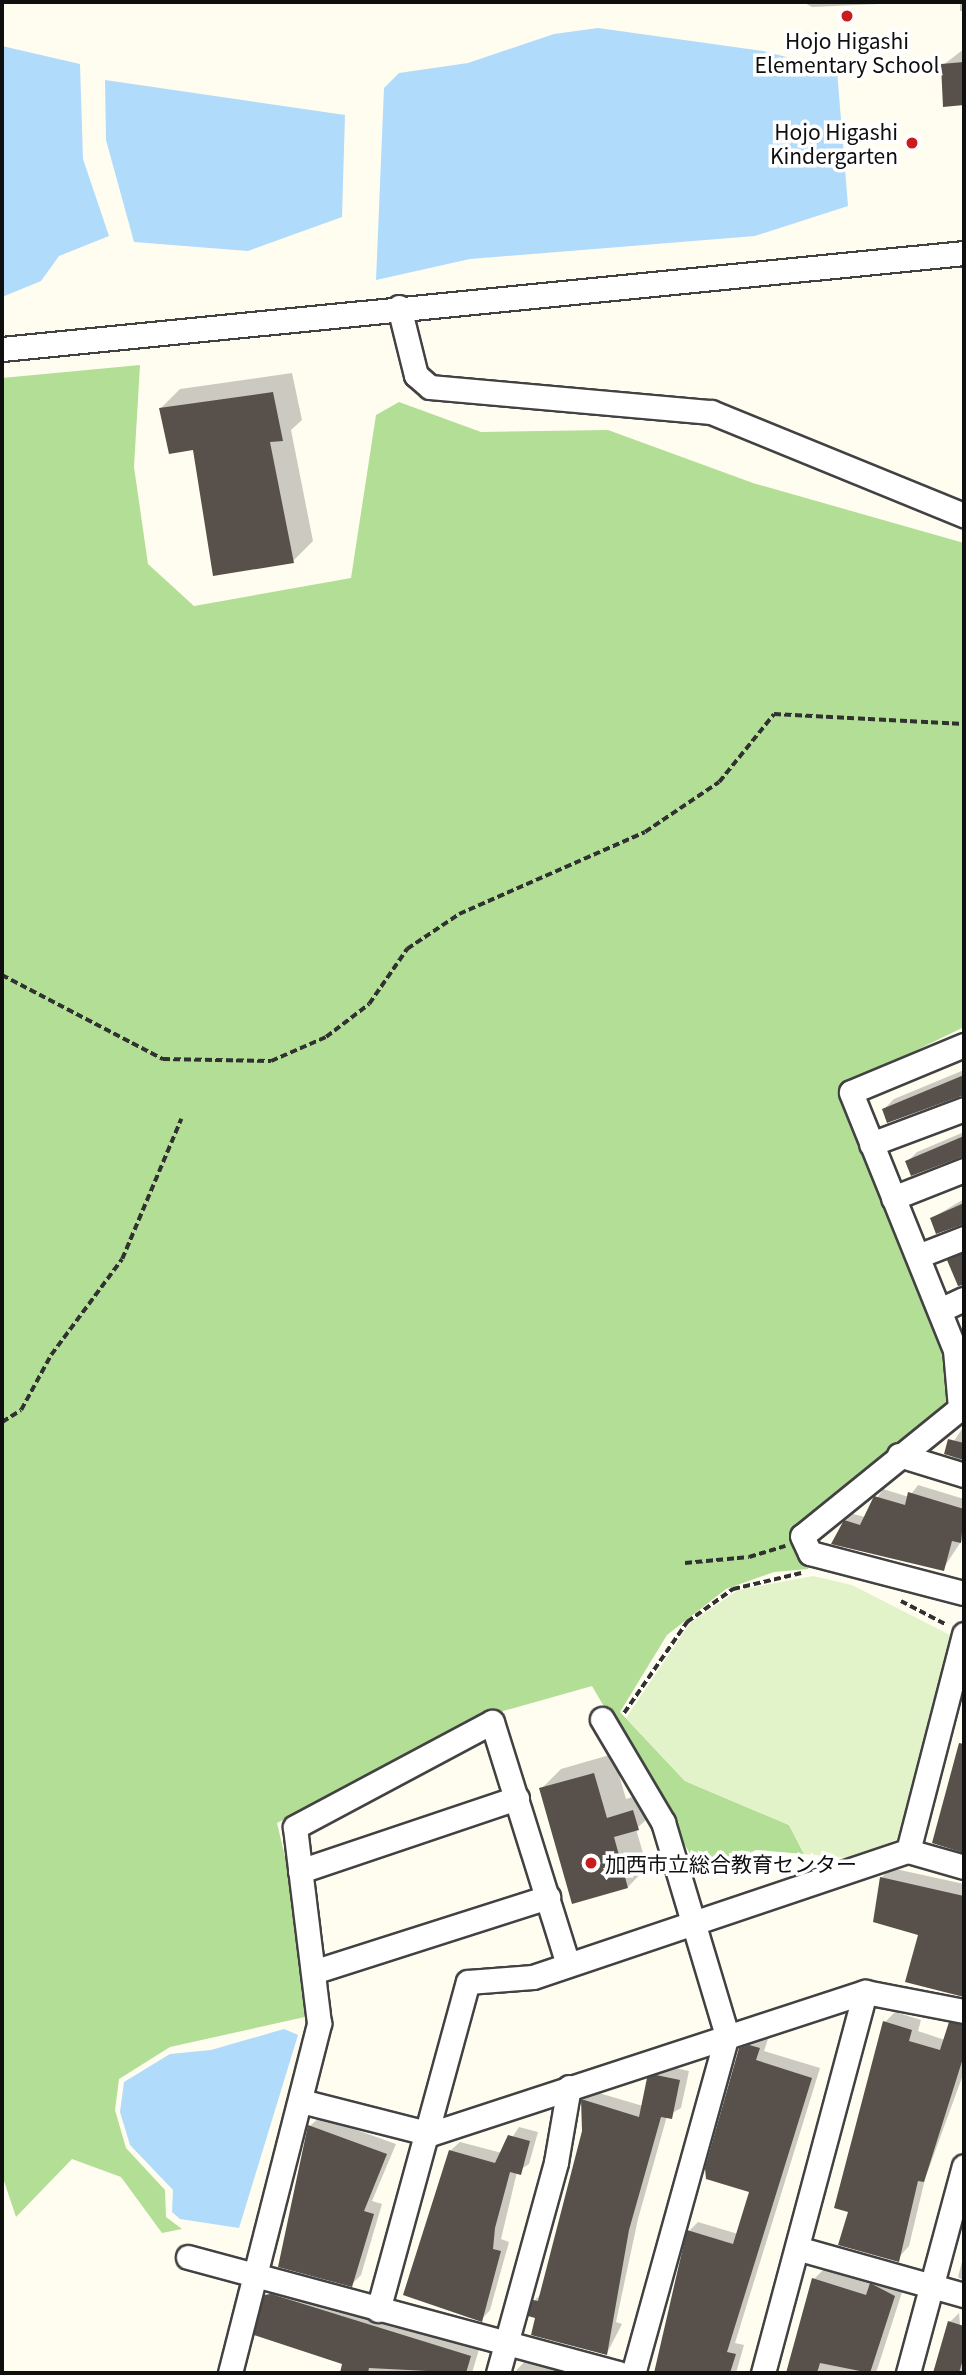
<!DOCTYPE html>
<html>
<head>
<meta charset="utf-8">
<style>
	body { margin:0 }
	#map { position:relative; width:966px; height:2375px; overflow:hidden; background:#fffdf0; font-family:Georgia,"Noto Sans JP",serif }
	div>[style] { position:absolute }
	[style*='--x'] { left:calc(var(--x)*1px); top:calc(var(--y)*1px); width:calc(var(--w)*1px); rotate:calc(var(--a)*1deg) }
	.forest>* { inset:0; background:#b2df95 }
	.pitch>* { inset:0; background:#e3f3c9 }
	.water>* { inset:0; background:#b1dbfa }
	.shadow>* { inset:0; background:#0003 }
	.building>* { inset:0; background:#58504a }
	.path>* { height:3.5px; margin-top:-1.75px; transform-origin:0; background:repeating-linear-gradient(90deg,#313131 0 7px,transparent 0 10.5px) }
	.roads { filter:drop-shadow(2px 0 #424242) drop-shadow(-2px 0 #424242) drop-shadow(0 2px #424242) drop-shadow(0 -2px #424242) }
	.minor>* { height:23px; margin:-11.5px; padding:0 11.5px; transform-origin:11.5px; border-radius:11.5px; background:#fff }
	.dots>* { width:19px; height:19px; translate:-50% -50%; box-sizing:border-box; border:4px solid #fff; border-radius:50% }
	span { translate:-50% -50%; white-space:nowrap; text-align:center; line-height:1.15; -webkit-text-stroke:7px #fff; paint-order:stroke }
	.poi-label { font-size:21px; color:#0f0f0f }
	.right { translate:-100% -50%; text-align:right }
	.left { translate:0 -50%; text-align:left }
	.frame { position:absolute; inset:0; border:4px solid #0f0f0f; pointer-events:none }
</style>
</head>
<body>
<div id="map">
	<div class="forest">
		<i style="clip-path:polygon(140px 365px,134px 467px,148px 564px,194px 606px,351px 578px,376px 415px,399px 402px,481px 432px,608px 430px,753px 483px,964px 543px,964px 1027px,845px 1085px,949px 1352px,958px 1406px,808px 1541px,808px 1569px,774px 1572px,726px 1589px,667px 1635px,620px 1712px,685px 1781px,789px 1825px,804px 1854px,756px 1850px,703px 1876px,592px 1686px,496px 1713px,277px 1823px,300px 1920px,305px 2017px,170px 2047px,119px 2079px,115px 2110px,126px 2148px,165px 2190px,166px 2217px,182px 2229px,162px 2233px,121px 2177px,72px 2159px,16px 2217px,2px 2175px,2px 378px)"></i>
	</div>
	<div class="pitch">
		<i style="clip-path:polygon(813px 1576px,852px 1585px,954px 1637px,901px 1837px,859px 1859px,804px 1854px,789px 1825px,685px 1781px,626px 1718px,690px 1623px,738px 1590px)"></i>
	</div>
	<div class="water">
		<i style="clip-path:polygon(598px 28px,763px 51px,837px 70px,848px 206px,755px 236px,470px 259px,376px 280px,384px 88px,399px 73px,468px 63px,554px 34px)"></i>
		<i style="clip-path:polygon(2px 46px,80px 64px,83px 159px,109px 236px,59px 256px,41px 281px,2px 297px)"></i>
		<i style="clip-path:polygon(105px 80px,345px 115px,342px 217px,248px 251px,134px 242px,106px 140px)"></i>
		<i style="clip-path:polygon(284px 2029px,298px 2035px,239px 2228px,180px 2219px,172px 2212px,173px 2190px,130px 2145px,120px 2112px,124px 2082px,170px 2054px,211px 2050px)"></i>
	</div>
	<div class="shadow">
		<i style="clip-path:polygon(803px 2px,924px 2px,812px 7px)"></i>
		<i style="clip-path:polygon(960px 2px,964px 2px,964px 11px,960px 11px)"></i>
		<i style="clip-path:polygon(964px 49px,964px 104px,945px 105px,943px 65px)"></i>
		<i style="clip-path:polygon(292px 373px,302px 420px,291px 430px,313px 541px,293px 561px,161px 408px,180px 389px)"></i>
		<i style="clip-path:polygon(964px 1070px,964px 1095px,888px 1121px,884px 1109px,894px 1099px)"></i>
		<i style="clip-path:polygon(964px 1132px,964px 1155px,912px 1174px,907px 1162px,917px 1152px)"></i>
		<i style="clip-path:polygon(964px 1199px,964px 1223px,937px 1232px,932px 1218px)"></i>
		<i style="clip-path:polygon(964px 1248px,964px 1282px,959px 1284px,949px 1260px)"></i>
		<i style="clip-path:polygon(964px 1426px,964px 1463px,946px 1453px)"></i>
		<i style="clip-path:polygon(918px 1485px,964px 1499px,964px 1537px,943px 1569px,845px 1521px,853px 1514px,865px 1517px,883px 1489px,909px 1497px)"></i>
		<i style="clip-path:polygon(613px 1754px,626px 1799px,653px 1791px,658px 1809px,636px 1829px,647px 1867px,628px 1887px,541px 1789px,561px 1769px)"></i>
		<i style="clip-path:polygon(962px 1762px,964px 1762px,964px 1854px,934px 1842px)"></i>
		<i style="clip-path:polygon(891px 1868px,964px 1884px,964px 1995px,907px 1981px,920px 1934px,881px 1878px)"></i>
		<i style="clip-path:polygon(895px 2012px,921px 2020px,918px 2031px,945px 2040px,950px 2023px,964px 2014px,964px 2072px,925px 2179px,909px 2246px,900px 2256px,885px 2022px)"></i>
		<i style="clip-path:polygon(760px 2036px,768px 2039px,764px 2051px,820px 2068px,735px 2343px,744px 2345px,736px 2373px,656px 2372px,689px 2231px,698px 2222px,738px 2234px,751px 2190px,741px 2049px)"></i>
		<i style="clip-path:polygon(666px 2066px,689px 2071px,681px 2108px,667px 2116px,638px 2219px,616px 2322px,622px 2324px,607px 2353px,537px 2317px,534px 2301px,541px 2294px,583px 2131px,583px 2100px,592px 2091px,643px 2106px,649px 2079px)"></i>
		<i style="clip-path:polygon(320px 2117px,396px 2144px,372px 2201px,382px 2204px,361px 2275px,351px 2285px,310px 2126px)"></i>
		<i style="clip-path:polygon(519px 2127px,538px 2132px,529px 2164px,517px 2172px,501px 2239px,509px 2242px,490px 2310px,481px 2320px,450px 2151px,460px 2142px,502px 2153px)"></i>
		<i style="clip-path:polygon(964px 2254px,964px 2281px,958px 2277px)"></i>
		<i style="clip-path:polygon(824px 2269px,871px 2284px,881px 2274px,904px 2286px,876px 2373px,790px 2373px,814px 2279px)"></i>
		<i style="clip-path:polygon(275px 2287px,480px 2346px,472px 2373px,341px 2373px,344px 2362px,266px 2296px)"></i>
		<i style="clip-path:polygon(959px 2313px,964px 2373px,933px 2373px,950px 2322px)"></i>
		<i style="clip-path:polygon(525px 2361px,564px 2373px,514px 2373px)"></i>
	</div>
	<div class="building">
		<i style="clip-path:polygon(964px 62px,964px 105px,943px 107px,941px 64px)"></i>
		<i style="clip-path:polygon(273px 392px,283px 441px,270px 442px,294px 563px,213px 576px,193px 450px,169px 454px,159px 408px)"></i>
		<i style="clip-path:polygon(964px 1075px,964px 1095px,887px 1123px,882px 1109px)"></i>
		<i style="clip-path:polygon(964px 1136px,964px 1156px,911px 1176px,905px 1161px)"></i>
		<i style="clip-path:polygon(964px 1203px,964px 1224px,936px 1234px,930px 1218px)"></i>
		<i style="clip-path:polygon(964px 1253px,964px 1285px,958px 1286px,947px 1260px)"></i>
		<i style="clip-path:polygon(948px 1439px,964px 1443px,964px 1460px,944px 1454px)"></i>
		<i style="clip-path:polygon(908px 1492px,964px 1509px,961px 1543px,952px 1541px,944px 1571px,831px 1544px,844px 1520px,860px 1525px,874px 1496px,905px 1505px)"></i>
		<i style="clip-path:polygon(959px 1743px,964px 1744px,964px 1853px,932px 1843px)"></i>
		<i style="clip-path:polygon(594px 1773px,607px 1818px,633px 1810px,639px 1830px,614px 1837px,628px 1888px,572px 1904px,539px 1788px)"></i>
		<i style="clip-path:polygon(880px 1877px,964px 1896px,964px 1997px,905px 1982px,918px 1935px,873px 1922px)"></i>
		<i style="clip-path:polygon(883px 2021px,912px 2030px,909px 2041px,940px 2050px,949px 2022px,964px 2025px,964px 2055px,924px 2182px,918px 2181px,899px 2262px,838px 2245px,848px 2212px,834px 2208px)"></i>
		<i style="clip-path:polygon(749px 2045px,760px 2048px,756px 2060px,812px 2078px,727px 2352px,736px 2354px,730px 2373px,654px 2373px,687px 2230px,733px 2244px,749px 2192px,706px 2179px,705px 2168px,739px 2048px)"></i>
		<i style="clip-path:polygon(656px 2075px,680px 2080px,672px 2119px,661px 2117px,629px 2230px,607px 2355px,531px 2335px,535px 2318px,528px 2316px,533px 2300px,538px 2301px,582px 2131px,581px 2099px,639px 2117px,647px 2078px)"></i>
		<i style="clip-path:polygon(308px 2125px,387px 2154px,364px 2211px,374px 2214px,352px 2287px,278px 2267px)"></i>
		<i style="clip-path:polygon(508px 2135px,530px 2141px,521px 2175px,510px 2172px,495px 2228px,493px 2249px,501px 2251px,482px 2322px,403px 2295px,449px 2150px,495px 2163px)"></i>
		<i style="clip-path:polygon(812px 2278px,866px 2295px,870px 2283px,895px 2296px,870px 2373px,820px 2363px,817px 2373px,786px 2373px)"></i>
		<i style="clip-path:polygon(271px 2294px,471px 2356px,466px 2373px,369px 2368px,368px 2373px,340px 2373px,342px 2364px,254px 2335px,264px 2295px)"></i>
		<i style="clip-path:polygon(948px 2321px,964px 2326px,964px 2356px,959px 2373px,933px 2373px)"></i>
	</div>
	<div class="path">
		<i style="--x:2;--y:975;--w:182;--a:27.6"></i>
		<i style="--x:163;--y:1059;--w:108;--a:1.1"></i>
		<i style="--x:271;--y:1061;--w:60;--a:-23.6"></i>
		<i style="--x:326;--y:1037;--w:54;--a:-37.5"></i>
		<i style="--x:369;--y:1004;--w:67;--a:-55.4"></i>
		<i style="--x:407;--y:949;--w:63;--a:-33.9"></i>
		<i style="--x:459;--y:914;--w:203;--a:-23.8"></i>
		<i style="--x:645;--y:832;--w:89;--a:-34"></i>
		<i style="--x:719;--y:782;--w:87;--a:-51"></i>
		<i style="--x:774;--y:714;--w:190;--a:3"></i>
		<i style="--x:2;--y:1422;--w:22;--a:-32"></i>
		<i style="--x:21;--y:1410;--w:63;--a:-61.4"></i>
		<i style="--x:51;--y:1355;--w:119;--a:-53.5"></i>
		<i style="--x:122;--y:1259;--w:152;--a:-67.1"></i>
		<i style="--x:685;--y:1563;--w:64;--a:-5.4"></i>
		<i style="--x:749;--y:1557;--w:38;--a:-17"></i>
		<i style="--x:901;--y:1601;--w:52;--a:27.6"></i>
		<i style="--x:624;--y:1713;--w:111;--a:-55.3"></i>
		<i style="--x:687;--y:1622;--w:57;--a:-35.7"></i>
		<i style="--x:733;--y:1589;--w:70;--a:-13.2"></i>
	</div>
	<div class="roads">
		<div class="minor">
			<i style="--x:399;--y:307;--w:70;--a:76"></i>
			<i style="--x:416;--y:375;--w:18;--a:41"></i>
			<i style="--x:430;--y:387;--w:282;--a:5.1"></i>
			<i style="--x:711;--y:412;--w:273;--a:22.2"></i>
			<i style="--x:2;--y:349;--w:967;--a:-5.7"></i>
			<i style="--x:871;--y:1144;--w:99;--a:-20.6"></i>
			<i style="--x:893;--y:1198;--w:76;--a:-21.5"></i>
			<i style="--x:918;--y:1256;--w:49;--a:-21.4"></i>
			<i style="--x:940;--y:1310;--w:26;--a:-25"></i>
			<i style="--x:964;--y:1405;--w:208;--a:141"></i>
			<i style="--x:802;--y:1536;--w:19;--a:65"></i>
			<i style="--x:810;--y:1553;--w:159;--a:14.6"></i>
			<i style="--x:960;--y:1408;--w:58;--a:-94.9"></i>
			<i style="--x:955;--y:1350;--w:278;--a:-112"></i>
			<i style="--x:851;--y:1092;--w:122;--a:-22.6"></i>
			<i style="--x:899;--y:1455;--w:68;--a:17.1"></i>
			<i style="--x:602;--y:1719;--w:120;--a:59.4"></i>
			<i style="--x:663;--y:1822;--w:222;--a:73.3"></i>
			<i style="--x:727;--y:2035;--w:351;--a:105.5"></i>
			<i style="--x:908;--y:1851;--w:224;--a:-75.5"></i>
			<i style="--x:300;--y:1871;--w:229;--a:-18.6"></i>
			<i style="--x:313;--y:1972;--w:247;--a:-17.7"></i>
			<i style="--x:301;--y:2101;--w:133;--a:14.3"></i>
			<i style="--x:430;--y:2134;--w:458;--a:-18.1"></i>
			<i style="--x:865;--y:1992;--w:101;--a:10.9"></i>
			<i style="--x:800;--y:2249;--w:170;--a:15.7"></i>
			<i style="--x:188;--y:2257;--w:446;--a:15.1"></i>
			<i style="--x:378;--y:2310;--w:340;--a:-74.7"></i>
			<i style="--x:468;--y:1982;--w:65;--a:-4.4"></i>
			<i style="--x:533;--y:1977;--w:396;--a:-18.6"></i>
			<i style="--x:908;--y:1851;--w:58;--a:15.9"></i>
			<i style="--x:230;--y:2373;--w:361;--a:-75.7"></i>
			<i style="--x:319;--y:2023;--w:197;--a:-97"></i>
			<i style="--x:295;--y:1827;--w:223;--a:-28.1"></i>
			<i style="--x:492;--y:1722;--w:254;--a:72.6"></i>
			<i style="--x:498;--y:2373;--w:219;--a:-74.6"></i>
			<i style="--x:556;--y:2162;--w:76;--a:-80.2"></i>
			<i style="--x:763;--y:2373;--w:394;--a:-75"></i>
			<i style="--x:908;--y:2373;--w:214;--a:-74.9"></i>
		</div>
	</div>
	<div class="dots">
		<i style="left:847px;top:16px;background:#c91c1c"></i>
		<i style="left:912px;top:143px;background:#c91c1c"></i>
		<i style="left:591px;top:1863px;background:#c91c1c"></i>
	</div>
	<div class="poi-label">
		<span style="left:847px;top:52px">Hojo Higashi<br>Elementary School</span>
		<span class="right" style="left:898px;top:143px">Hojo Higashi<br>Kindergarten</span>
		<span class="left" style="left:605px;top:1863px">加西市立総合教育センター</span>
	</div>
	<div class="frame"></div>
</div>
</body>
</html>
